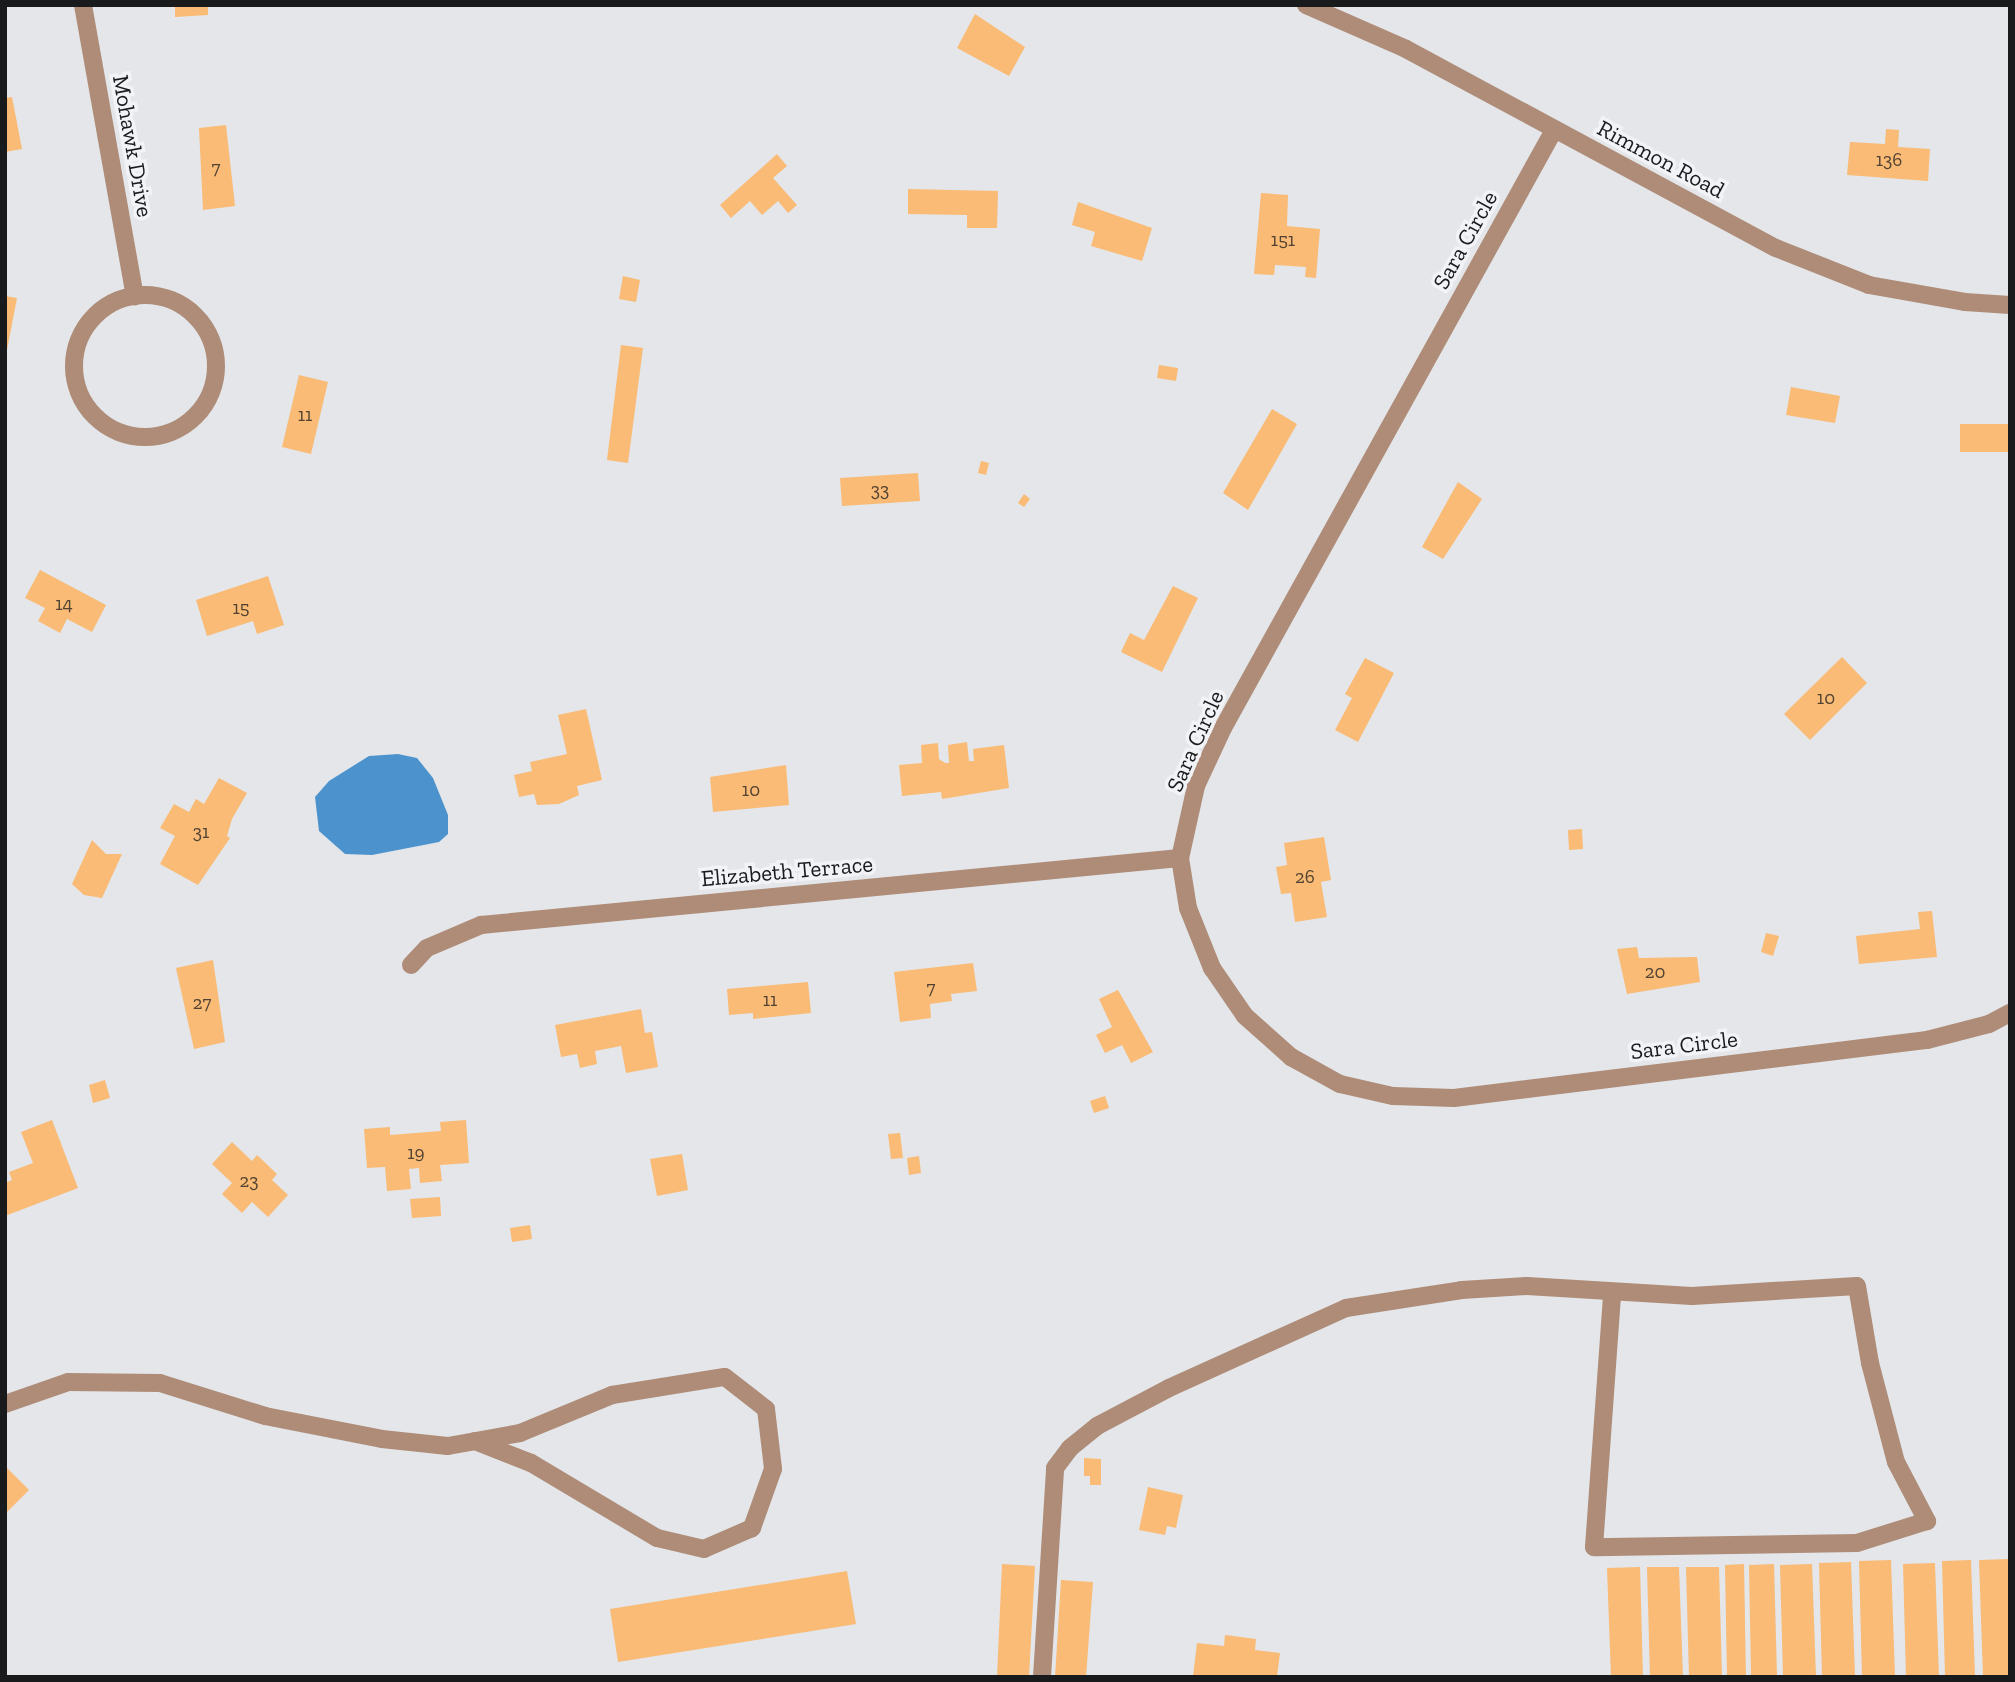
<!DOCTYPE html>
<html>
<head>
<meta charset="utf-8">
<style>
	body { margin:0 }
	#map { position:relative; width:2015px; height:1682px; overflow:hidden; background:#e4e6e9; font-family:"Zilla Slab",serif }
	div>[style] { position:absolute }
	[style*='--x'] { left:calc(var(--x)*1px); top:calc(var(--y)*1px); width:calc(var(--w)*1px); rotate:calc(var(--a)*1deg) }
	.water>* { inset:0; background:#4c93cd }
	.building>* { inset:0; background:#f9bb75 }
	.minor>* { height:18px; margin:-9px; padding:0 9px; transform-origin:9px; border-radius:9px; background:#ae8c78 }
	.minor>.ring { margin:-9px; padding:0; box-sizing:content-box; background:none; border:18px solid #ae8c78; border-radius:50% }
	span { translate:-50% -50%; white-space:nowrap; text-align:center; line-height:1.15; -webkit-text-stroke:7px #f1f3f7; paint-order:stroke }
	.number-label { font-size:19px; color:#514232 }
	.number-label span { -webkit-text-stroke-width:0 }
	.street-label { font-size:23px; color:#191a1b }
	.frame { position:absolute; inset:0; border:7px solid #191a1b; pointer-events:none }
</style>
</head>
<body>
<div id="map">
	<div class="water">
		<i style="clip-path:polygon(398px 754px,417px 758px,433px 778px,448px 815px,448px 834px,439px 842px,372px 855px,345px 854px,319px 831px,315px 797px,329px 781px,369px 756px)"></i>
	</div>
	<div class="building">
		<i style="clip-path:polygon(175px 5px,208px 5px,208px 15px,175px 17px)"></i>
		<i style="clip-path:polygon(975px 14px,1025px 47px,1009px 76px,957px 48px)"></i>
		<i style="clip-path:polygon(12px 97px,22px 149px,5px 152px,5px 98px)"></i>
		<i style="clip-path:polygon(226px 125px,235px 206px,203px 210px,199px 128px)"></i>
		<i style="clip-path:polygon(1886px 129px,1899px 130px,1898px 147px,1930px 149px,1928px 181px,1847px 175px,1850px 142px,1885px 144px)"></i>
		<i style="clip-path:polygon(777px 154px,787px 166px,773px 178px,797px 205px,788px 213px,778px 201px,762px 215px,750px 201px,731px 218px,720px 205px)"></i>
		<i style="clip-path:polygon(908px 189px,998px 191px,997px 228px,967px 228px,967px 215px,908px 214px)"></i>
		<i style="clip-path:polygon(1261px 193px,1288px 195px,1287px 226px,1320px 229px,1316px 278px,1305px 277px,1306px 267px,1275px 265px,1274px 275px,1254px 274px)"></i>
		<i style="clip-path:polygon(1078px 202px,1152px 228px,1142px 261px,1091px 246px,1095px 232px,1072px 225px)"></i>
		<i style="clip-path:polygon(623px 276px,640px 280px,636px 302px,619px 299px)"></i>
		<i style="clip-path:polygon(5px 296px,17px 298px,7px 350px,5px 350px)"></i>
		<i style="clip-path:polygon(621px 345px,643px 348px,628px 463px,607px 460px)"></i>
		<i style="clip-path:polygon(1159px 365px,1178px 368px,1176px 381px,1157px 378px)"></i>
		<i style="clip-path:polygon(299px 375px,328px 382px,311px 454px,282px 447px)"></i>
		<i style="clip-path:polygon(1791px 387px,1840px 396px,1835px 423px,1786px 415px)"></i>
		<i style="clip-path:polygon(1272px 409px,1297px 424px,1248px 510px,1223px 493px)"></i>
		<i style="clip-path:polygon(1960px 424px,2010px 424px,2010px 452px,1960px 452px)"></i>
		<i style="clip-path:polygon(981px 461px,989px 463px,986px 475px,978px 473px)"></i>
		<i style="clip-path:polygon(918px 473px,920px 501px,842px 506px,840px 478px)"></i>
		<i style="clip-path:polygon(1458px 482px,1482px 499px,1443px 559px,1422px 547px)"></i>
		<i style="clip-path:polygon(1024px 494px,1030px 499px,1024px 507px,1018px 503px)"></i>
		<i style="clip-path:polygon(40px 570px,106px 605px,92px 632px,67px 619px,60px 633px,38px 621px,45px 608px,25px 598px)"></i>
		<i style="clip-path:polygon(268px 576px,284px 625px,257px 634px,253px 621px,207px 636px,196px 600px)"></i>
		<i style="clip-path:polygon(1173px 586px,1198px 598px,1162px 672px,1121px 652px,1130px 633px,1144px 640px)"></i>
		<i style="clip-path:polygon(1842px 657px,1867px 683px,1810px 740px,1784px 714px)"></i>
		<i style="clip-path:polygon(1365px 658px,1394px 673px,1358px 742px,1335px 730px,1352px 698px,1345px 694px)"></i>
		<i style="clip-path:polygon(586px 709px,602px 780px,577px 786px,579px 795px,559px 804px,537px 805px,534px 794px,519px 797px,514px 775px,532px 771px,530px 762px,567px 754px,558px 715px)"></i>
		<i style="clip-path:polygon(967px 742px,969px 761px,974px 761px,973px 749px,1004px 745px,1009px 788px,942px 799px,941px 792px,902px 796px,899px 765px,922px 763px,921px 745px,938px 743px,939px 759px,945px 763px,949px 763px,948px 745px)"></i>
		<i style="clip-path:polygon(786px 765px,789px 805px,713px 812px,710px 777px)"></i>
		<i style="clip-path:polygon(219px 778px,247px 793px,232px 819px,227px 836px,230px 838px,198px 885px,160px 864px,175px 836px,160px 828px,174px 804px,189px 812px,196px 799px,204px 804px)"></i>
		<i style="clip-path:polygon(1582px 829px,1583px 849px,1569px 850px,1568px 830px)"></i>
		<i style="clip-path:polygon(1324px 837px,1331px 880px,1321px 882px,1327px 917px,1295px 922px,1291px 893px,1281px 894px,1276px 867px,1287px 865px,1284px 843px)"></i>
		<i style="clip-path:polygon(92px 840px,106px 854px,122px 854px,102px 898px,84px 895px,72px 884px)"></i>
		<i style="clip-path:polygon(1932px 911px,1937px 957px,1859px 964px,1856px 936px,1920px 929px,1918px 912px)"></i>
		<i style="clip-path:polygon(1766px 933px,1779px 936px,1773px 956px,1761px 952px)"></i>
		<i style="clip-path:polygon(1637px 947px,1639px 958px,1697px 957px,1700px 982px,1627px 994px,1617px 949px)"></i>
		<i style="clip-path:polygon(213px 960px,225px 1042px,194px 1049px,176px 968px)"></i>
		<i style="clip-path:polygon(973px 963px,977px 991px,951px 994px,952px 1001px,930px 1004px,931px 1018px,900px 1022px,894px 972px)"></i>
		<i style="clip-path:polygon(808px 982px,811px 1013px,753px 1019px,753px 1013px,729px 1015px,727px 989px)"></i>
		<i style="clip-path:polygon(1118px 990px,1153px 1052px,1131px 1063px,1122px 1045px,1105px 1053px,1096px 1035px,1112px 1027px,1099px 999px)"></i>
		<i style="clip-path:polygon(641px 1009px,645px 1033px,652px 1032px,658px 1067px,626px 1073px,621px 1046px,595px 1051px,597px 1064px,580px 1068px,577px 1054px,561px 1057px,555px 1025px)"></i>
		<i style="clip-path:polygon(105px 1080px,110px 1098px,93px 1103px,89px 1085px)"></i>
		<i style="clip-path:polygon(1105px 1096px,1109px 1108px,1094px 1113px,1090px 1101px)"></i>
		<i style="clip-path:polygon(52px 1120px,78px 1188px,5px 1216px,5px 1183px,12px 1180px,9px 1172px,33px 1163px,21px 1132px)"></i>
		<i style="clip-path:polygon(466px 1120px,469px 1163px,440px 1165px,442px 1181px,420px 1183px,419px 1168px,409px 1169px,411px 1189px,387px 1191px,385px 1167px,367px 1168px,364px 1129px,390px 1127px,390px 1135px,441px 1131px,440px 1122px)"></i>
		<i style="clip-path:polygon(900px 1133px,903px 1158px,891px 1159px,888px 1134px)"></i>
		<i style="clip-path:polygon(232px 1142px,252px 1161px,257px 1155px,277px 1174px,272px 1180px,288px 1195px,268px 1217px,252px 1202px,242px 1213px,222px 1194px,232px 1183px,212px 1164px)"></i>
		<i style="clip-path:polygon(682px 1154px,688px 1190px,657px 1196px,650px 1159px)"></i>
		<i style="clip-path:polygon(919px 1156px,921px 1173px,909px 1175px,907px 1158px)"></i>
		<i style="clip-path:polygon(440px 1197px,441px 1216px,412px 1218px,410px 1199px)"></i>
		<i style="clip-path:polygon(530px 1225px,532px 1239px,512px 1242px,510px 1228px)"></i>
		<i style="clip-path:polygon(1084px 1458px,1101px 1459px,1101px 1485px,1090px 1485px,1090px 1476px,1084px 1476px)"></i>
		<i style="clip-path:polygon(5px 1466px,29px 1490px,5px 1514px)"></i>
		<i style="clip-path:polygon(1148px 1487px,1183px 1495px,1176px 1528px,1167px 1526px,1165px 1535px,1139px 1530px)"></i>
		<i style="clip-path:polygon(2009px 1559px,2010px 1677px,1983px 1677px,1979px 1560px)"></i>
		<i style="clip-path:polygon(1891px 1560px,1895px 1677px,1862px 1677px,1859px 1561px)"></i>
		<i style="clip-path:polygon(1971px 1560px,1975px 1677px,1945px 1677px,1942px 1561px)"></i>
		<i style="clip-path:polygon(1851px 1562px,1855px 1677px,1822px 1677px,1819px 1563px)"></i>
		<i style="clip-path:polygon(1935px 1563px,1939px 1677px,1906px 1677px,1903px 1564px)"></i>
		<i style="clip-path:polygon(1002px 1564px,1035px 1566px,1029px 1677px,997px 1677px)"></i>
		<i style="clip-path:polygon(1744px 1564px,1746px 1677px,1727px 1677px,1725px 1565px)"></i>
		<i style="clip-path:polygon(1774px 1564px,1777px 1677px,1751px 1677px,1749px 1565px)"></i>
		<i style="clip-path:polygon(1812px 1564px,1816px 1677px,1783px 1677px,1780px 1565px)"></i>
		<i style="clip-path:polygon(1640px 1567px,1643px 1677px,1611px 1677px,1607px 1568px)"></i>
		<i style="clip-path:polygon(1647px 1567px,1679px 1567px,1683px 1677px,1650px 1677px)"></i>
		<i style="clip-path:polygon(1686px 1567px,1719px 1567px,1722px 1677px,1689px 1677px)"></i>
		<i style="clip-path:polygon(847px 1571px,856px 1624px,618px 1662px,610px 1609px)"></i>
		<i style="clip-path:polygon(1061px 1580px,1093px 1582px,1086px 1677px,1055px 1677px)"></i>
		<i style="clip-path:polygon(1225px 1635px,1256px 1639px,1255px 1650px,1280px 1653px,1277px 1677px,1193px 1676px,1197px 1643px,1224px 1646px)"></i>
	</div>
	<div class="minor">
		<i style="--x:83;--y:5;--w:296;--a:79.9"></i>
		<i style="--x:1306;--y:5;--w:109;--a:23.7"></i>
		<i style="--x:1406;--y:49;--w:420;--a:28.3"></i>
		<i style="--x:1776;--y:248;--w:100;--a:21.7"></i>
		<i style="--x:1869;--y:285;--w:97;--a:10"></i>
		<i style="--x:1965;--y:302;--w:45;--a:3.8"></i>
		<i style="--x:1554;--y:130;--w:683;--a:118.97"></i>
		<i style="--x:1223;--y:728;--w:64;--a:115"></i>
		<i style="--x:1196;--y:786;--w:74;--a:102.5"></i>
		<i style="--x:1180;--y:858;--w:51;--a:80.9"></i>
		<i style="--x:1188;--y:908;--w:65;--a:68.2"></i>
		<i style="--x:1212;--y:968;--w:58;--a:55.5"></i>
		<i style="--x:1245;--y:1016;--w:62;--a:41.7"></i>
		<i style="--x:1291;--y:1057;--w:56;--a:28.9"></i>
		<i style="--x:1340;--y:1084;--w:54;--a:12.8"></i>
		<i style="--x:1393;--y:1096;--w:61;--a:1.9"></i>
		<i style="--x:1454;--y:1098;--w:477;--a:-7"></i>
		<i style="--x:1927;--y:1040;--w:64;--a:-14.5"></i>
		<i style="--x:1989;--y:1024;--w:24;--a:-28"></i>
		<i class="ring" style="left:74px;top:295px;width:124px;height:124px"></i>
		<i style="--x:411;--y:965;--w:23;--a:-47"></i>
		<i style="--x:427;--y:948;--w:59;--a:-23.1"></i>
		<i style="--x:481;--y:925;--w:702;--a:-5.48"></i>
		<i style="--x:5;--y:1404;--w:67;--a:-19.2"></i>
		<i style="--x:68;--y:1382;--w:92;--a:0.6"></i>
		<i style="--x:160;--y:1383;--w:110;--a:17.4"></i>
		<i style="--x:265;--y:1416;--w:119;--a:11.1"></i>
		<i style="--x:382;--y:1439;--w:66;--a:6.1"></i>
		<i style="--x:448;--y:1446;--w:73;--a:-10.2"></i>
		<i style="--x:520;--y:1433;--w:100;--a:-22.4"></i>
		<i style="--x:612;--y:1395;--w:114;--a:-9.1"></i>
		<i style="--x:725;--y:1377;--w:52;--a:38"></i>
		<i style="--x:766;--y:1409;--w:60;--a:83.3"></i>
		<i style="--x:773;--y:1469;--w:63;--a:109.6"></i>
		<i style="--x:752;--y:1528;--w:52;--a:156.4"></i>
		<i style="--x:704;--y:1549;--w:48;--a:-166.8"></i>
		<i style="--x:657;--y:1538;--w:147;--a:-149.2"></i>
		<i style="--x:531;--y:1463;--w:60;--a:-158.6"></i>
		<i style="--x:1042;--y:1677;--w:209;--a:-86.4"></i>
		<i style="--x:1055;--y:1468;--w:25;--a:-53"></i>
		<i style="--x:1070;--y:1448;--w:35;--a:-39"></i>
		<i style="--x:1097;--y:1426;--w:81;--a:-27.8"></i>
		<i style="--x:1169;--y:1388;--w:194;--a:-24.3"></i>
		<i style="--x:1346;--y:1308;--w:117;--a:-8.8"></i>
		<i style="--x:1462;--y:1290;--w:65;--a:-3.5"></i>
		<i style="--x:1527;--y:1286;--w:165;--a:3.5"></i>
		<i style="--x:1692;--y:1296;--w:165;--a:-3.5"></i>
		<i style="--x:1857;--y:1286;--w:78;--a:80.4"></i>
		<i style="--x:1870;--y:1363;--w:102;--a:75.3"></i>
		<i style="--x:1896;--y:1462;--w:67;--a:62.3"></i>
		<i style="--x:1927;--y:1521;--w:73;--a:162.6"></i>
		<i style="--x:1857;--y:1543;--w:263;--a:179.1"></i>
		<i style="--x:1594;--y:1547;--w:255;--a:-85.9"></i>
	</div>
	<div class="number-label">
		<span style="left:1889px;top:160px">136</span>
		<span style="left:216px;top:168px">7</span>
		<span style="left:1283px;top:240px">151</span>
		<span style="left:305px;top:415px">11</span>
		<span style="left:880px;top:490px">33</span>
		<span style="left:64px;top:604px">14</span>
		<span style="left:241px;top:608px">15</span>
		<span style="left:1826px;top:698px">10</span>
		<span style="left:751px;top:790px">10</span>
		<span style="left:201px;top:832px">31</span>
		<span style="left:1305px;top:877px">26</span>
		<span style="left:1655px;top:972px">20</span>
		<span style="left:931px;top:988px">7</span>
		<span style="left:770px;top:1000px">11</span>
		<span style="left:202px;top:1003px">27</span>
		<span style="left:416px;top:1153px">19</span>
		<span style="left:249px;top:1181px">23</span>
	</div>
	<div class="street-label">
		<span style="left:133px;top:146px;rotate:80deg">Mohawk Drive</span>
		<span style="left:1661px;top:159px;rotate:28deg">Rimmon Road</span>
		<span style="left:1465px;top:240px;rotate:-61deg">Sara Circle</span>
		<span style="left:1195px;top:741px;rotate:-66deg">Sara Circle</span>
		<span style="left:787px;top:871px;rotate:-5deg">Elizabeth Terrace</span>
		<span style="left:1684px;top:1045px;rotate:-7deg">Sara Circle</span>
	</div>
	<div class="frame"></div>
</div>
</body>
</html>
